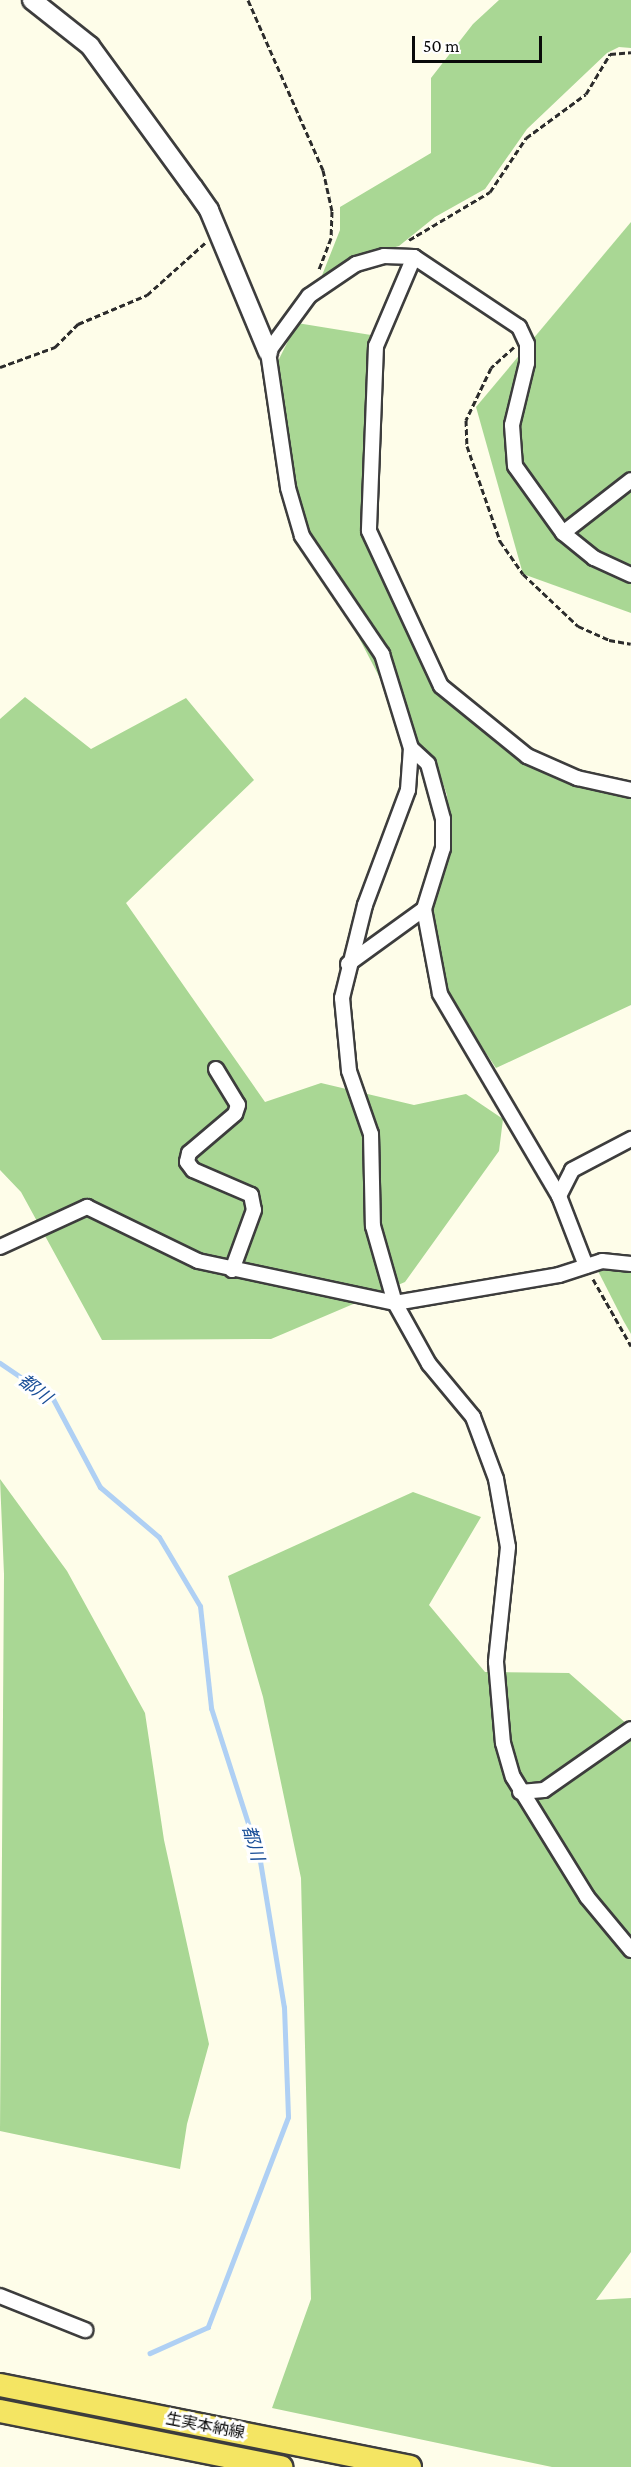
<!DOCTYPE html>
<html>
<head>
<meta charset="utf-8">
<style>
	body { margin:0 }
	#map { position:relative; width:631px; height:2467px; overflow:hidden; background:#fefde9; font-family:"Crimson Pro","Noto Sans JP",serif }
	div>[style] { position:absolute }
	[style*='--x'] { left:calc(var(--x)*1px); top:calc(var(--y)*1px); width:calc(var(--w)*1px); rotate:calc(var(--a)*1deg) }
	.forest>* { inset:0; background:#a9d794 }
	.stream>* { height:5px; margin:-2.5px; padding:0 2.5px; transform-origin:2.5px; border-radius:2.5px; background:#afd0f4 }
	.path>* { height:3px; margin-top:-1.5px; transform-origin:0; background:repeating-linear-gradient(90deg,#2c2c2c 0 6px,transparent 0 9px) }
	.roads { filter:drop-shadow(2px 0 #3d3d3d) drop-shadow(-2px 0 #3d3d3d) drop-shadow(0 2px #3d3d3d) drop-shadow(0 -2px #3d3d3d) }
	.minor>* { height:14px; margin:-7px; padding:0 7px; transform-origin:7px; border-radius:7px; background:#fff }
	.tertiary>* { height:18px; margin:-9px; padding:0 9px; transform-origin:9px; border-radius:9px; background:#fff }
	.primary>* { height:22px; margin:-11px; padding:0 11px; transform-origin:11px; border-radius:11px; background:#f4e563 }
	span { translate:-50% -50%; white-space:nowrap; text-align:center; line-height:1.15; -webkit-text-stroke:6px #fff; paint-order:stroke }
	.street-label { font-size:16px; color:#0a0a0a }
	.water-label { font-size:18px; color:#194e97; font-style:italic }
	.scale { position:absolute; left:412px; top:36px; width:130px; height:27px; box-sizing:border-box; border:3px solid #0a0a0a; border-top:0; padding-left:8px; font-size:18px; line-height:21px; white-space:nowrap; color:#0a0a0a; -webkit-text-stroke:4px #fff; paint-order:stroke }
</style>
</head>
<body>
<div id="map">
	<div class="forest">
		<i style="clip-path:polygon(499px 0,631px 0,631px 48px,619px 47px,607px 53px,527px 129px,485px 189px,435px 217px,399px 246px,374px 253px,319px 283px,340px 230px,340px 207px,431px 153px,431px 78px,473px 24px)"></i>
		<i style="clip-path:polygon(631px 222px,631px 613px,523px 574px,476px 407px)"></i>
		<i style="clip-path:polygon(297px 323px,371px 335px,362px 526px,430px 679px,498px 745px,582px 785px,631px 796px,631px 1005px,496px 1068px,444px 990px,432px 923px,432px 904px,450px 847px,447px 795px,440px 775px,398px 713px,302px 528px,278px 361px)"></i>
		<i style="clip-path:polygon(25px 697px,91px 749px,186px 698px,254px 780px,126px 903px,265px 1102px,321px 1083px,414px 1105px,466px 1094px,503px 1119px,499px 1151px,405px 1282px,271px 1339px,102px 1340px,21px 1192px,0 1170px,0 719px)"></i>
		<i style="clip-path:polygon(598px 1271px,631px 1271px,631px 1334px,623px 1320px)"></i>
		<i style="clip-path:polygon(0 1479px,67px 1571px,145px 1713px,164px 1840px,209px 2044px,187px 2124px,180px 2169px,0 2131px,4px 1574px)"></i>
		<i style="clip-path:polygon(413px 1492px,481px 1517px,429px 1605px,485px 1672px,569px 1673px,628px 1725px,631px 1739px,631px 2252px,596px 2300px,631px 2298px,631px 2467px,552px 2467px,272px 2408px,311px 2299px,301px 1878px,263px 1697px,228px 1576px)"></i>
	</div>
	<div class="stream">
		<i style="--x:0;--y:1363;--w:64;--a:34.2"></i>
		<i style="--x:53;--y:1399;--w:100;--a:61.9"></i>
		<i style="--x:100;--y:1487;--w:77;--a:40.3"></i>
		<i style="--x:159;--y:1537;--w:80;--a:59.3"></i>
		<i style="--x:200;--y:1606;--w:103;--a:83.8"></i>
		<i style="--x:211;--y:1708;--w:161;--a:72.2"></i>
		<i style="--x:260;--y:1861;--w:148;--a:80.7"></i>
		<i style="--x:284;--y:2007;--w:110;--a:87.9"></i>
		<i style="--x:288;--y:2117;--w:225;--a:110.9"></i>
		<i style="--x:208;--y:2327;--w:64;--a:155.9"></i>
	</div>
	<div class="path">
		<i style="--x:248;--y:0;--w:186;--a:66.2"></i>
		<i style="--x:323;--y:170;--w:42;--a:77.6"></i>
		<i style="--x:332;--y:211;--w:27;--a:92"></i>
		<i style="--x:331;--y:238;--w:34;--a:111"></i>
		<i style="--x:409;--y:240;--w:94;--a:-30.7"></i>
		<i style="--x:490;--y:192;--w:65;--a:-56.3"></i>
		<i style="--x:526;--y:138;--w:74;--a:-36.3"></i>
		<i style="--x:586;--y:94;--w:47;--a:-59"></i>
		<i style="--x:610;--y:54;--w:21;--a:-5"></i>
		<i style="--x:514;--y:347;--w:31;--a:138"></i>
		<i style="--x:491;--y:368;--w:58;--a:115.7"></i>
		<i style="--x:466;--y:420;--w:26;--a:88"></i>
		<i style="--x:467;--y:446;--w:101;--a:70.8"></i>
		<i style="--x:500;--y:541;--w:40;--a:55.1"></i>
		<i style="--x:523;--y:574;--w:76;--a:43.4"></i>
		<i style="--x:578;--y:626;--w:34;--a:24"></i>
		<i style="--x:609;--y:640;--w:22;--a:10"></i>
		<i style="--x:0;--y:367;--w:59;--a:-20"></i>
		<i style="--x:55;--y:347;--w:33;--a:-45"></i>
		<i style="--x:78;--y:324;--w:75;--a:-22.8"></i>
		<i style="--x:147;--y:295;--w:78;--a:-41.9"></i>
		<i style="--x:593;--y:1279;--w:77;--a:60.4"></i>
	</div>
	<div class="roads">
		<div class="minor">
			<i style="--x:414;--y:257;--w:97;--a:113.1"></i>
			<i style="--x:376;--y:346;--w:185;--a:92.2"></i>
			<i style="--x:369;--y:531;--w:171;--a:65.1"></i>
			<i style="--x:441;--y:686;--w:111;--a:39.1"></i>
			<i style="--x:527;--y:756;--w:55;--a:23.7"></i>
			<i style="--x:577;--y:778;--w:55;--a:12.5"></i>
			<i style="--x:563;--y:533;--w:86;--a:-37.9"></i>
			<i style="--x:631;--y:575;--w:41;--a:-155.3"></i>
			<i style="--x:594;--y:558;--w:40;--a:-141"></i>
			<i style="--x:563;--y:533;--w:82;--a:-125.6"></i>
			<i style="--x:515;--y:466;--w:41;--a:-94.2"></i>
			<i style="--x:512;--y:425;--w:64;--a:-76.4"></i>
			<i style="--x:527;--y:363;--w:19;--a:-90"></i>
			<i style="--x:527;--y:344;--w:19;--a:-115"></i>
			<i style="--x:519;--y:327;--w:126;--a:-146.3"></i>
			<i style="--x:414;--y:257;--w:30;--a:-178"></i>
			<i style="--x:384;--y:256;--w:29;--a:164"></i>
			<i style="--x:356;--y:264;--w:57;--a:145.8"></i>
			<i style="--x:309;--y:296;--w:69;--a:126.2"></i>
			<i style="--x:268;--y:352;--w:137;--a:81.6"></i>
			<i style="--x:288;--y:488;--w:50;--a:73.7"></i>
			<i style="--x:302;--y:536;--w:143;--a:55.9"></i>
			<i style="--x:382;--y:654;--w:98;--a:72.9"></i>
			<i style="--x:411;--y:748;--w:42;--a:94.1"></i>
			<i style="--x:408;--y:790;--w:123;--a:110.5"></i>
			<i style="--x:365;--y:905;--w:96;--a:103.9"></i>
			<i style="--x:342;--y:998;--w:73;--a:84.5"></i>
			<i style="--x:349;--y:1071;--w:67;--a:70.8"></i>
			<i style="--x:371;--y:1134;--w:92;--a:88.8"></i>
			<i style="--x:373;--y:1226;--w:80;--a:74.1"></i>
			<i style="--x:395;--y:1303;--w:70;--a:60.9"></i>
			<i style="--x:429;--y:1364;--w:69;--a:50.3"></i>
			<i style="--x:473;--y:1417;--w:66;--a:69.6"></i>
			<i style="--x:496;--y:1479;--w:69;--a:80"></i>
			<i style="--x:508;--y:1547;--w:116;--a:96"></i>
			<i style="--x:496;--y:1662;--w:81;--a:85.1"></i>
			<i style="--x:503;--y:1743;--w:35;--a:74"></i>
			<i style="--x:513;--y:1777;--w:141;--a:58.3"></i>
			<i style="--x:587;--y:1897;--w:69;--a:50.3"></i>
			<i style="--x:411;--y:748;--w:23;--a:43"></i>
			<i style="--x:428;--y:764;--w:57;--a:74.7"></i>
			<i style="--x:443;--y:819;--w:29;--a:90"></i>
			<i style="--x:443;--y:848;--w:64;--a:107.3"></i>
			<i style="--x:424;--y:909;--w:86;--a:79.3"></i>
			<i style="--x:440;--y:994;--w:234;--a:59.5"></i>
			<i style="--x:559;--y:1196;--w:75;--a:68.9"></i>
			<i style="--x:348;--y:964;--w:94;--a:-35.9"></i>
			<i style="--x:216;--y:1069;--w:42;--a:58.6"></i>
			<i style="--x:238;--y:1105;--w:9;--a:108"></i>
			<i style="--x:235;--y:1114;--w:60;--a:139.7"></i>
			<i style="--x:189;--y:1153;--w:9;--a:103"></i>
			<i style="--x:187;--y:1162;--w:10;--a:53"></i>
			<i style="--x:193;--y:1170;--w:63;--a:23.3"></i>
			<i style="--x:251;--y:1195;--w:15;--a:79"></i>
			<i style="--x:254;--y:1210;--w:64;--a:110.1"></i>
			<i style="--x:559;--y:1196;--w:29;--a:-63"></i>
			<i style="--x:572;--y:1170;--w:67;--a:-27.7"></i>
			<i style="--x:0;--y:1247;--w:96;--a:-24.7"></i>
			<i style="--x:87;--y:1207;--w:123;--a:25.9"></i>
			<i style="--x:198;--y:1261;--w:201;--a:12"></i>
			<i style="--x:395;--y:1303;--w:166;--a:-9.7"></i>
			<i style="--x:559;--y:1275;--w:45;--a:-18"></i>
			<i style="--x:602;--y:1261;--w:29;--a:6"></i>
			<i style="--x:520;--y:1792;--w:24;--a:-5"></i>
			<i style="--x:544;--y:1790;--w:106;--a:-35"></i>
			<i style="--x:0;--y:2296;--w:92;--a:21.8"></i>
		</div>
		<div class="tertiary">
			<i style="--x:32;--y:0;--w:74;--a:38.4"></i>
			<i style="--x:90;--y:46;--w:175;--a:53.9"></i>
			<i style="--x:193;--y:187;--w:28;--a:55"></i>
			<i style="--x:209;--y:210;--w:154;--a:67.4"></i>
		</div>
		<div class="primary">
			<i style="--x:0;--y:2385;--w:418;--a:11.3"></i>
			<i style="--x:0;--y:2411;--w:287;--a:11.3"></i>
		</div>
	</div>
	<div class="street-label">
		<span style="left:205px;top:2426px;rotate:11deg">生実本納線</span>
	</div>
	<div class="water-label">
		<span style="left:35px;top:1389px;rotate:38deg">都川</span>
		<span style="left:253px;top:1843px;rotate:74deg">都川</span>
	</div>
	<div class="scale">50 m</div>
</div>
</body>
</html>
